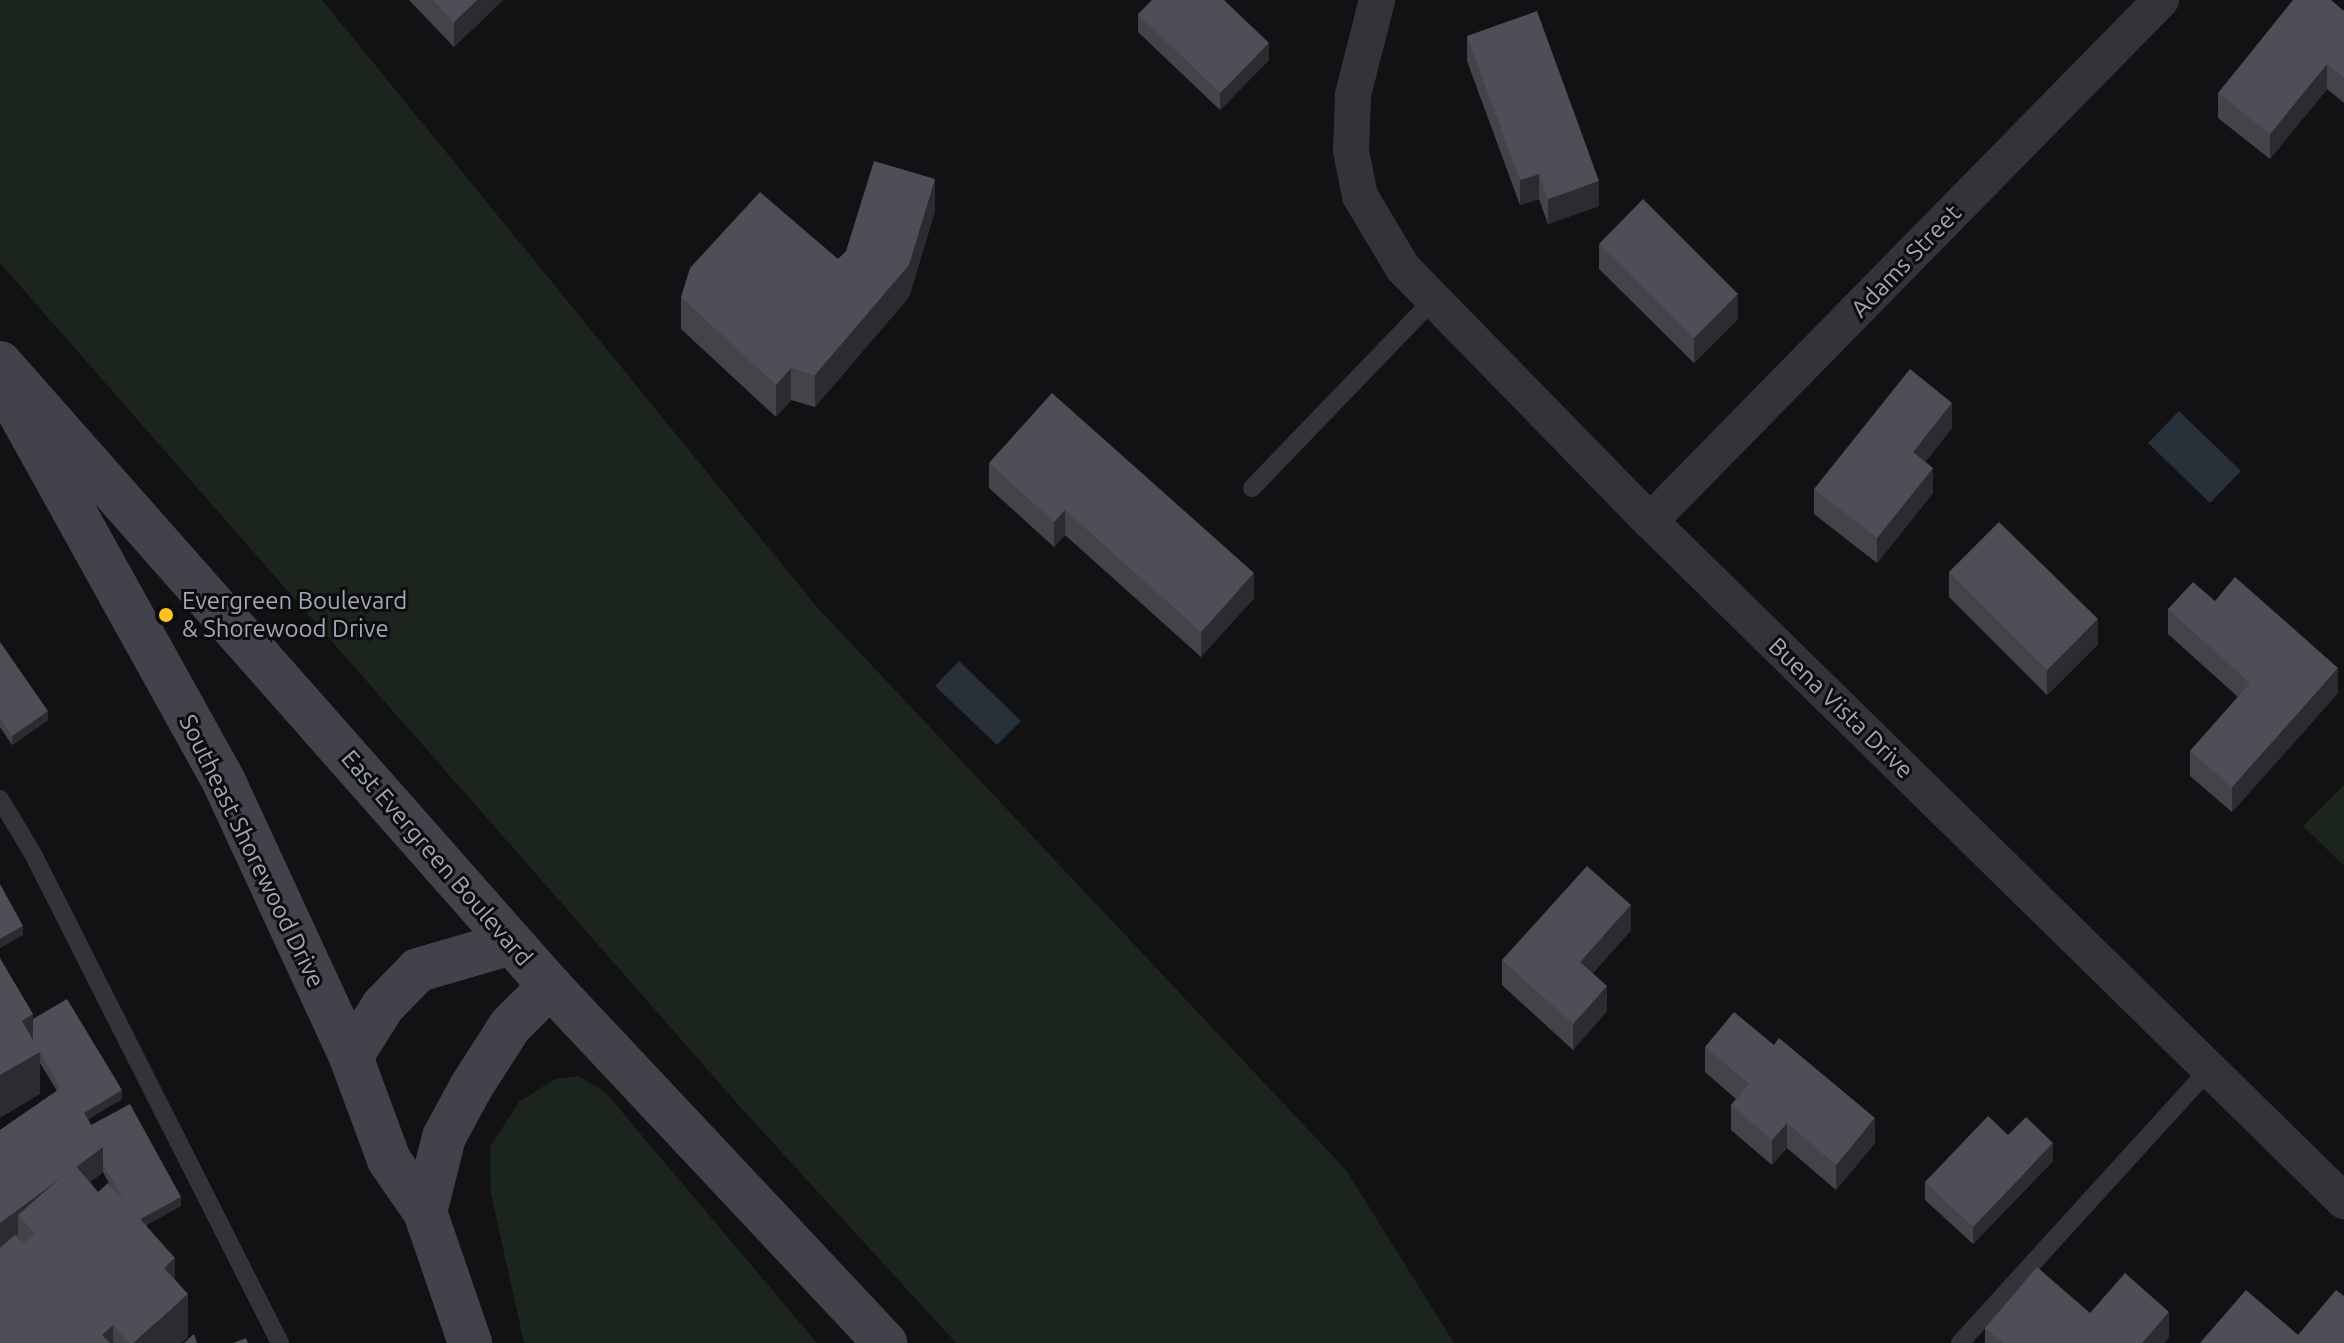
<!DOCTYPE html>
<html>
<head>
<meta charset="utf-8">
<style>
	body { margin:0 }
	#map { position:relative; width:2344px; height:1343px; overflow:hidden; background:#121214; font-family:Ubuntu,sans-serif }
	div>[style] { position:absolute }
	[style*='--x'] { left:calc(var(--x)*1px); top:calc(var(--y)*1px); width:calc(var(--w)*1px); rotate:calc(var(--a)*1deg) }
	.green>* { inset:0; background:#1c241e }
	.water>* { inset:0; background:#283039 }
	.lane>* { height:18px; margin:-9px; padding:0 9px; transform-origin:9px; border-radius:9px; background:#333339 }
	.street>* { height:36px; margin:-18px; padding:0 18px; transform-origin:18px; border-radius:18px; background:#333339 }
	.secondary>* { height:44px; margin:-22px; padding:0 22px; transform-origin:22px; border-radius:22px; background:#41424a }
	.wall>* { inset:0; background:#43434a }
	.shaded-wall>* { inset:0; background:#2b2b30 }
	.building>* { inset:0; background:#4d4e56 }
	.dots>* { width:22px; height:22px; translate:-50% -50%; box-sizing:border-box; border:4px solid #0d0d0f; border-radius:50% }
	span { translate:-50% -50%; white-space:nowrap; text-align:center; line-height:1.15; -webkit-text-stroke:6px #0d0d0f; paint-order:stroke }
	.street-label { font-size:24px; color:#a2a7b6 }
	.poi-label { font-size:24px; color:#a2a7b6 }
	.left { translate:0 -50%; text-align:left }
</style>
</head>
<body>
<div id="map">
	<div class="green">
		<i style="clip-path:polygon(0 0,322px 0,816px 606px,1346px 1170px,1454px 1343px,956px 1343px,743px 1110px,0 263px)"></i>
		<i style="clip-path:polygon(2344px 785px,2344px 866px,2303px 826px)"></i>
		<i style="clip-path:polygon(579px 1076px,606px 1093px,817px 1343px,524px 1343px,491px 1194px,490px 1147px,519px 1102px,555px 1079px)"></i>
	</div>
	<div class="water">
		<i style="clip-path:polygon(2179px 411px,2241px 471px,2210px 503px,2148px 443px)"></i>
		<i style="clip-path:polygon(959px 661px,1021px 721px,997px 745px,935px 686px)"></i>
	</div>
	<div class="lane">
		<i style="--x:1252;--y:488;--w:261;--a:-46.1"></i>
		<i style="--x:0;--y:799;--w:64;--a:59"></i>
		<i style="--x:33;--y:854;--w:548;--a:63.2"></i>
		<i style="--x:1960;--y:1343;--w:370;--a:-47.7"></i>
	</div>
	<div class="street">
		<i style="--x:1377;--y:0;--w:98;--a:104.2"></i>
		<i style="--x:1353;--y:95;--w:56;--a:92"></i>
		<i style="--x:1351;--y:151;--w:46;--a:78.7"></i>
		<i style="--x:1360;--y:196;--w:84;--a:59.2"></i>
		<i style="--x:1403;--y:268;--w:354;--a:45.7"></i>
		<i style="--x:1650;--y:521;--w:972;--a:44.42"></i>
		<i style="--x:1650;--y:521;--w:730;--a:-45.56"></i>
	</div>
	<div class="secondary">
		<i style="--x:0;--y:363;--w:831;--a:48.56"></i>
		<i style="--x:550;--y:986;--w:490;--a:46.8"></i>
		<i style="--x:13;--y:401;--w:438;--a:61"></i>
		<i style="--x:225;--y:784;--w:301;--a:65.2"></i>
		<i style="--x:351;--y:1057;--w:110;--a:69.7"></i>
		<i style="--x:389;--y:1160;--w:63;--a:55.3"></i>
		<i style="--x:425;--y:1212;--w:139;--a:71"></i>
		<i style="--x:351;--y:1057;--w:60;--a:-57.9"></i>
		<i style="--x:383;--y:1006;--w:50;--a:-45.8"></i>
		<i style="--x:418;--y:970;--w:97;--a:-16.2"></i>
		<i style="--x:425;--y:1212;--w:77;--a:-75.8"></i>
		<i style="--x:444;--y:1137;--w:57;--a:-61.6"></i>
		<i style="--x:471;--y:1087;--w:72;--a:-57.4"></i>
		<i style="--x:510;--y:1026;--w:57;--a:-45"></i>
	</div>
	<div class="wall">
		<i style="clip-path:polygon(409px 0,503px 0,454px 47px)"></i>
		<i style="clip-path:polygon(2344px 11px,2344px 103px,2327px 89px,2270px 159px,2218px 118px,2218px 93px)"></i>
		<i style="clip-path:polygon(1138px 14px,1269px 60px,1220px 110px,1138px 32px)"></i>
		<i style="clip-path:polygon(1467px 36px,1599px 206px,1548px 224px,1539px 199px,1520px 205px,1467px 61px)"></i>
		<i style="clip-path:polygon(935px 211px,909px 297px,815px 407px,791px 400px,776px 417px,681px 329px,681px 297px,838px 259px)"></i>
		<i style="clip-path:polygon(1599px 244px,1738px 319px,1694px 363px,1599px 269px)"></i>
		<i style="clip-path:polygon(1952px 428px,1925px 462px,1933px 493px,1877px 563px,1814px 514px,1814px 489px)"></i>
		<i style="clip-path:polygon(989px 463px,1254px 598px,1201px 657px,1065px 535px,1054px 547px,989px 488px)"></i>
		<i style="clip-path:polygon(1949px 572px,2098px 644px,2047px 695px,1949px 597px)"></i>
		<i style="clip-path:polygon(2215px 601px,2338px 693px,2232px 812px,2190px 776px,2190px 751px,2238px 697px,2168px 634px,2168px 609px)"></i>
		<i style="clip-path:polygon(0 642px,48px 720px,12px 745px,0 727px)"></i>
		<i style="clip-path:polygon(1631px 930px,1593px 973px,1607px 1011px,1573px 1050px,1502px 985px,1502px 960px)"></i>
		<i style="clip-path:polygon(evenodd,33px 1019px,122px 1099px,88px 1119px,91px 1125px,181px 1206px,146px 1225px,175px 1279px,188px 1337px,181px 1343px,0 1343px,0 1130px,57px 1091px,40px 1063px,40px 1094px,33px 1019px,103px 1172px,110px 1185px,98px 1192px,90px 1182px,103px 1172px)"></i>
		<i style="clip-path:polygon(1705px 1047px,1875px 1143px,1836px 1190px,1787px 1148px,1772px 1165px,1731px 1130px,1731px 1105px,1736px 1099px,1705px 1072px)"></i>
		<i style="clip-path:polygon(2053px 1161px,1973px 1244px,1925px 1200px,1925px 1182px)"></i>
		<i style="clip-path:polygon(2090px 1313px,2169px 1337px,2164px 1343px,1985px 1343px,1985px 1328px)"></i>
	</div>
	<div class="shaded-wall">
		<i style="clip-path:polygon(477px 0,503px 0,454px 47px,454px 22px)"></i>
		<i style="clip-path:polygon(1269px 43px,1269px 60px,1220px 110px,1220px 93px)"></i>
		<i style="clip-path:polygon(2327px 64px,2327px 89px,2270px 159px,2270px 134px)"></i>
		<i style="clip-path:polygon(1539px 174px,1539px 199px,1520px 205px,1520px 180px)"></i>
		<i style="clip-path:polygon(935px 179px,935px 211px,909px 297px,815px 407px,815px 375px)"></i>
		<i style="clip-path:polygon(1599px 181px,1599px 206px,1548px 224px,1548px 199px)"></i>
		<i style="clip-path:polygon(1738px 294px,1738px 319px,1694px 363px,1694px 338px)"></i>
		<i style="clip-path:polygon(791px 368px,791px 400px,776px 417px,776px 385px)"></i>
		<i style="clip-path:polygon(1952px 403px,1952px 428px,1913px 477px,1913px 452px)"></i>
		<i style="clip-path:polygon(1933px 468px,1933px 493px,1877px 563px,1877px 538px)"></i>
		<i style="clip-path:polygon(1065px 510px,1065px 535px,1054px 547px,1054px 522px)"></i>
		<i style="clip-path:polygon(1254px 573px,1254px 598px,1201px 657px,1201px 632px)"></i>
		<i style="clip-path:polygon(2098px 619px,2098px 644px,2047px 695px,2047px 670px)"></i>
		<i style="clip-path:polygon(2338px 668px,2338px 693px,2232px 812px,2232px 787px)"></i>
		<i style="clip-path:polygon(48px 711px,48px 720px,12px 745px,12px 736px)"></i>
		<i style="clip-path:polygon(1631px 905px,1631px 930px,1580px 987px,1580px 962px)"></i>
		<i style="clip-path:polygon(23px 926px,23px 935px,0 948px,0 939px)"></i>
		<i style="clip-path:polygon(1607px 986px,1607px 1011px,1573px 1050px,1573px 1024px)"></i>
		<i style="clip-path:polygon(33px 1014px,33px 1056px,40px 1052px,40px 1094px,0 1118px,0 1075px,22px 1021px)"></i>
		<i style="clip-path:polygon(122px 1090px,122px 1099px,77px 1126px,77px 1117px)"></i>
		<i style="clip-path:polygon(1875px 1118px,1875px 1143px,1836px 1190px,1836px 1165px)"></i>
		<i style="clip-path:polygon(1787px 1123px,1787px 1148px,1772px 1165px,1772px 1140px)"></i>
		<i style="clip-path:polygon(2053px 1143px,2053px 1161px,1973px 1244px,1973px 1227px)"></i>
		<i style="clip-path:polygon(103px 1147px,103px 1172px,29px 1227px,18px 1215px,18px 1235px,0 1248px,0 1223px)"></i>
		<i style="clip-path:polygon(181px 1197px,181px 1206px,135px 1231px,135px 1222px)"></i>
		<i style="clip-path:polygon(175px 1258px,175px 1301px,164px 1268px)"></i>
		<i style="clip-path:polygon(188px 1294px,188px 1337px,181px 1343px,133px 1343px)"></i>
		<i style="clip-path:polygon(2169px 1312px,2169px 1337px,2164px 1343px,2142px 1343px)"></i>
		<i style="clip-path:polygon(113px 1325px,113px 1343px,102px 1343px,102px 1335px)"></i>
	</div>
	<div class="building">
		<i style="clip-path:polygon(433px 0,477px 0,454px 22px)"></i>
		<i style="clip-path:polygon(1152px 0,1224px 0,1269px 43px,1220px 93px,1138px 14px)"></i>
		<i style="clip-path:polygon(2293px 0,2331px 0,2344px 11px,2344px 78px,2327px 64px,2270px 134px,2218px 93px)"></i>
		<i style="clip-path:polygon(1537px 11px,1599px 181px,1548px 199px,1539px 174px,1520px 180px,1467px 36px)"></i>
		<i style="clip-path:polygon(874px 161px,935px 179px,909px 265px,815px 375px,791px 368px,776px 385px,681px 297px,690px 268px,760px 192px,838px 259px,846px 251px)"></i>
		<i style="clip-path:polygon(1643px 199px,1738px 294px,1694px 338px,1599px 244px)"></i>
		<i style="clip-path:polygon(1910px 369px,1952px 403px,1913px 452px,1933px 468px,1877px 538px,1814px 489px)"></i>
		<i style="clip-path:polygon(1052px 393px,1254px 573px,1201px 632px,1065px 510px,1054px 522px,989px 463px)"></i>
		<i style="clip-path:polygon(1999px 522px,2098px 619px,2047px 670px,1949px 572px)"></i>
		<i style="clip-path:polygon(2235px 577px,2338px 668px,2232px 787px,2190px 751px,2250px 683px,2168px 609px,2193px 582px,2215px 601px)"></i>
		<i style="clip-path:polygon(0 642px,48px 711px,12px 736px,0 718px)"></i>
		<i style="clip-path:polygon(1587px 866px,1631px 905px,1580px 962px,1607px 986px,1573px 1024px,1502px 960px)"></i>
		<i style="clip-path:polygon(0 884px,23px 926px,0 939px)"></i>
		<i style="clip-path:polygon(0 958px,33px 1014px,22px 1021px,40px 1052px,0 1075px)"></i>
		<i style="clip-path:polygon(67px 999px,122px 1090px,84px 1113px,68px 1083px,61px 1088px,33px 1040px,33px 1019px)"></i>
		<i style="clip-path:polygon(1734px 1012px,1774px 1045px,1779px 1038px,1875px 1118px,1836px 1165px,1787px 1123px,1772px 1140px,1731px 1105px,1749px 1084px,1705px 1047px)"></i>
		<i style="clip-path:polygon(68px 1083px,103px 1147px,76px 1167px,75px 1165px,51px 1185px,0 1223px,0 1130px)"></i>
		<i style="clip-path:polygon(130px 1104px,181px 1197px,140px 1219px,123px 1199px,103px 1164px,103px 1147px,91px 1125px)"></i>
		<i style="clip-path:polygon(1988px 1116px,2008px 1135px,2026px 1117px,2053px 1143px,1973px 1227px,1925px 1182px)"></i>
		<i style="clip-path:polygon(75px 1165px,98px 1192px,108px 1183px,175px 1258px,164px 1268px,188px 1294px,133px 1343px,129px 1343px,113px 1325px,102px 1335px,110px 1343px,0 1343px,0 1248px,15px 1235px,23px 1244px,35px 1234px,18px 1215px)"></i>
		<i style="clip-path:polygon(2037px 1267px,2090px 1313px,2125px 1273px,2169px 1312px,2142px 1343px,2003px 1343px,1985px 1328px)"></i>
		<i style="clip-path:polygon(2246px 1290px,2298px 1335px,2336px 1290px,2344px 1296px,2344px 1343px,2200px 1343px)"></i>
		<i style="clip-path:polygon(194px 1334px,197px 1343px,184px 1343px)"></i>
		<i style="clip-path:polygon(246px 1338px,248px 1343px,233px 1343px)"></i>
	</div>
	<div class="dots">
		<i style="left:166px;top:615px;background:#ffc41f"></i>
	</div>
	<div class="street-label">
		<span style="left:1906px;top:261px;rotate:-46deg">Adams Street</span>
		<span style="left:1841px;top:708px;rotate:44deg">Buena Vista Drive</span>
		<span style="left:252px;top:851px;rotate:64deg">Southeast Shorewood Drive</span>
		<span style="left:437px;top:858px;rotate:49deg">East Evergreen Boulevard</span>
	</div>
	<div class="poi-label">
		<span class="left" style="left:182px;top:615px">Evergreen Boulevard<br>&amp; Shorewood Drive</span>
	</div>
</div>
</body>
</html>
